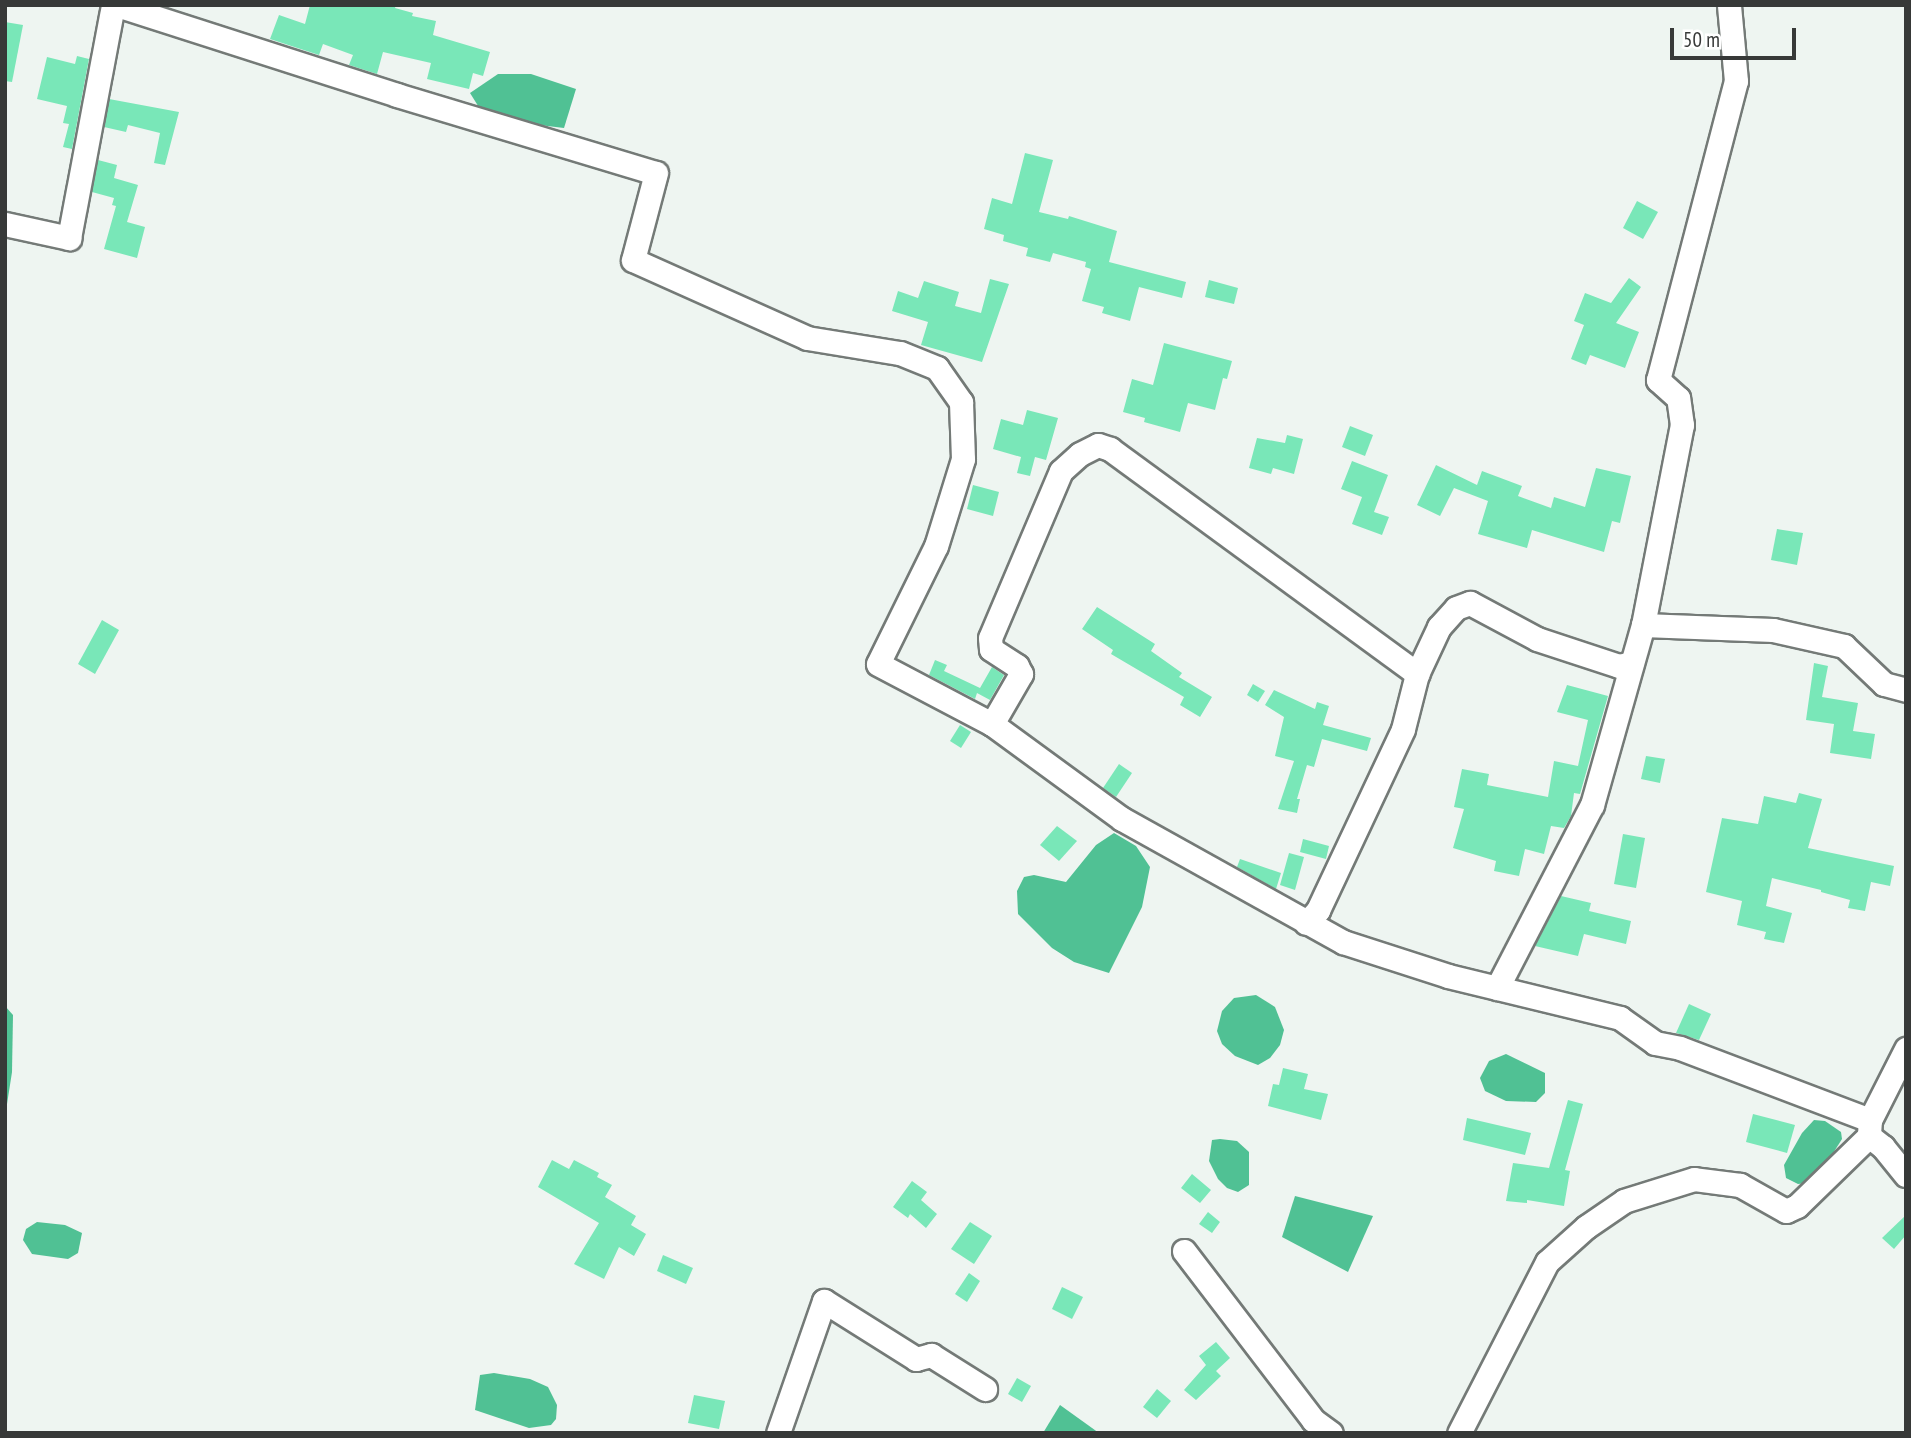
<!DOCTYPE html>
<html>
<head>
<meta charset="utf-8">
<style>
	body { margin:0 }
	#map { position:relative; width:1911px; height:1438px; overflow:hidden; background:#eef5f1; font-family:"PT Sans Narrow",sans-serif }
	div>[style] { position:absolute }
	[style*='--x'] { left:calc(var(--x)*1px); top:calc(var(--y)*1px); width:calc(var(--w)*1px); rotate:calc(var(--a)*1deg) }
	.water>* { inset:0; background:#50c194 }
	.building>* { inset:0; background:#79e7b8 }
	.roads { filter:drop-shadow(2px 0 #747a77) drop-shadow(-2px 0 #747a77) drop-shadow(0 2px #747a77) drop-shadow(0 -2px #747a77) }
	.minor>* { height:23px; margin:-11.5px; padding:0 11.5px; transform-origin:11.5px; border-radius:11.5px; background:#fff }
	span { translate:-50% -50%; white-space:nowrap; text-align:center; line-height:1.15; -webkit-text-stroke:6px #fff; paint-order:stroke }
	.frame { position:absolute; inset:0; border:7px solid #373938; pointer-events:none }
	.scale { position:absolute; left:1670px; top:28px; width:126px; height:32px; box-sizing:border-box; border:4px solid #373938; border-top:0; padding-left:9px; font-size:21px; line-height:24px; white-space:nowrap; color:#373938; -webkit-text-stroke:5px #fff; paint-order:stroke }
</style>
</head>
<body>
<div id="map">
	<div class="water">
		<i style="clip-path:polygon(498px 74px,531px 74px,576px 89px,564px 128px,531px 124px,480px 109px,470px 93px)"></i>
		<i style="clip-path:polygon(1114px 833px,1136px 846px,1150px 867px,1142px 907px,1109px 973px,1074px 962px,1052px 948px,1018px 914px,1017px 891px,1024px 877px,1034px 875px,1066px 882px,1096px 845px)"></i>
		<i style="clip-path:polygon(1256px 995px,1275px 1007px,1284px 1030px,1280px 1045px,1270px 1058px,1258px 1065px,1235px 1056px,1222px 1044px,1217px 1031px,1222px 1011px,1234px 998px)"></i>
		<i style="clip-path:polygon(5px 1006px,13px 1015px,12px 1072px,5px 1117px)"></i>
		<i style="clip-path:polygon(1506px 1054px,1545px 1073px,1545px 1093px,1536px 1102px,1506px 1101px,1485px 1091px,1480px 1078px,1489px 1061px)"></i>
		<i style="clip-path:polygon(1814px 1120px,1825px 1121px,1841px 1132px,1842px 1139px,1825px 1166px,1807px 1183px,1798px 1184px,1786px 1178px,1784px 1165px,1802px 1133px)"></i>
		<i style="clip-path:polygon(1220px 1139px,1237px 1141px,1249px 1152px,1249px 1185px,1238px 1192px,1227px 1188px,1218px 1179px,1209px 1161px,1212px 1140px)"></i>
		<i style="clip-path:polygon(1295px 1196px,1373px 1216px,1348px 1272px,1282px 1237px)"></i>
		<i style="clip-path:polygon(37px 1222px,65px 1225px,82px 1233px,78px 1253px,68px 1259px,32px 1254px,23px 1240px,26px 1229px)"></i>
		<i style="clip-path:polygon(494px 1373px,530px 1379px,548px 1387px,557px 1405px,556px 1419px,551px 1425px,529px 1428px,475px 1410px,480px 1375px)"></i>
		<i style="clip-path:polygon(1060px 1405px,1099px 1433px,1043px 1433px)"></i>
	</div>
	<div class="building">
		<i style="clip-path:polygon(310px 5px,396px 5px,395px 8px,413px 13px,412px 16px,436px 21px,433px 35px,490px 52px,483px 76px,473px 73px,469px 89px,427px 79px,431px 63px,383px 52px,377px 74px,349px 65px,353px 55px,323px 44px,319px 55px,270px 39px,279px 15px,305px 24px)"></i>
		<i style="clip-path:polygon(5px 22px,23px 25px,12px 82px,5px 81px)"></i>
		<i style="clip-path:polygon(77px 56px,89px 59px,72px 149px,63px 147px,69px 124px,63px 123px,67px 106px,37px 99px,47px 57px,75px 64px)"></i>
		<i style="clip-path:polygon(109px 99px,179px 112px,165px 165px,154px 163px,160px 133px,128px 125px,126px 132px,104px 127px)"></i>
		<i style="clip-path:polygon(1025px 153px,1053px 160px,1039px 212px,1068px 219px,1069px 216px,1117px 231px,1109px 262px,1186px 282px,1182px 298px,1139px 287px,1130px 321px,1102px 313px,1104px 307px,1082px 301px,1091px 269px,1085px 267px,1086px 262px,1053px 253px,1050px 262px,1026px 256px,1028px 248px,1003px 241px,1004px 235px,984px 229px,992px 198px,1012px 204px)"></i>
		<i style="clip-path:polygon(98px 160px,117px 165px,114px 178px,138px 185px,127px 222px,145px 227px,137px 258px,104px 249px,116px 206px,112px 205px,114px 198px,92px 192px)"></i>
		<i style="clip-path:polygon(1637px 201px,1658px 212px,1643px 239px,1623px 228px)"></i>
		<i style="clip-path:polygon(1629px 278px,1641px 287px,1616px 323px,1639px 332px,1625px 368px,1590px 355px,1586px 365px,1571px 359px,1584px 325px,1574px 321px,1585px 293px,1611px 303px)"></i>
		<i style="clip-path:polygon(990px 279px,1009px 284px,982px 362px,921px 345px,928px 322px,892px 311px,898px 291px,918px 298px,924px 281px,959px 292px,955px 306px,981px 313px)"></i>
		<i style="clip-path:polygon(1209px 280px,1238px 288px,1234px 304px,1205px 297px)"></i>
		<i style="clip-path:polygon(1164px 343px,1232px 361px,1227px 379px,1223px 378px,1215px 410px,1188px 403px,1180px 432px,1144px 422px,1145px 418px,1123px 412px,1132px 379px,1153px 385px)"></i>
		<i style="clip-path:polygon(1027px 410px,1058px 418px,1046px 460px,1035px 457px,1030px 476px,1017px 473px,1021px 457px,993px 449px,1001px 419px,1023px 425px)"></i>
		<i style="clip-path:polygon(1350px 426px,1373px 435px,1365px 456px,1342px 447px)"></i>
		<i style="clip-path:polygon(1287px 435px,1303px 439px,1294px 474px,1273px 468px,1271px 474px,1249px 468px,1257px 438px,1285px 443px)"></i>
		<i style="clip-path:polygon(1352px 461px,1388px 475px,1374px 512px,1389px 517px,1382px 535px,1352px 524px,1362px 497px,1341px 489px)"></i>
		<i style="clip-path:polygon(1436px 465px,1477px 485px,1482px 471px,1522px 486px,1518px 496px,1551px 508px,1554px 497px,1585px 507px,1596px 468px,1631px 476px,1620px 523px,1612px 521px,1604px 552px,1532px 530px,1527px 548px,1478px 534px,1488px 501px,1454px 488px,1440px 516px,1417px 505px)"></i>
		<i style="clip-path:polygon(973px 485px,999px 492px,993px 516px,967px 509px)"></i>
		<i style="clip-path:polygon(1777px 529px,1803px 533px,1797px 565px,1771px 560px)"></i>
		<i style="clip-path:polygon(1097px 607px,1155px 644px,1151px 651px,1182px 673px,1179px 677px,1212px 697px,1200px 717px,1180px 705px,1184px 697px,1111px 654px,1113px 650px,1082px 629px)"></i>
		<i style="clip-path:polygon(102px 620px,119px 630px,95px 674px,78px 664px)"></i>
		<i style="clip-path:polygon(935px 660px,947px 665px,944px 671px,980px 688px,992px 667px,1004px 675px,990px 700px,977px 693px,975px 699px,929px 675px)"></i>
		<i style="clip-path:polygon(1814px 663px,1828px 666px,1822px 697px,1858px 703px,1853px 731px,1875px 734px,1871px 759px,1830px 753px,1834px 724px,1806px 720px)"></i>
		<i style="clip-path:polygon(1253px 684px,1265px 691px,1258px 702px,1247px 695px)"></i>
		<i style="clip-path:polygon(1567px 685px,1608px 696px,1580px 794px,1574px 793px,1571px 816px,1564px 828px,1551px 826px,1544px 854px,1525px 849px,1519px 876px,1494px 871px,1496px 861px,1453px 848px,1464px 809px,1454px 807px,1462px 769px,1489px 774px,1487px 785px,1548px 797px,1554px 761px,1578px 766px,1588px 720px,1557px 712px)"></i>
		<i style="clip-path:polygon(1274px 690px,1315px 709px,1317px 702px,1329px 706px,1323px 725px,1371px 738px,1367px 751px,1322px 739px,1314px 767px,1307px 765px,1297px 799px,1300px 799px,1297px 813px,1278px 809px,1294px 761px,1275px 756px,1284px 717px,1265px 705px)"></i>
		<i style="clip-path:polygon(960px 725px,971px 732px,961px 748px,950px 741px)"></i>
		<i style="clip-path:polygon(1646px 756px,1665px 759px,1660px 783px,1641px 779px)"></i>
		<i style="clip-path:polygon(1119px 764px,1132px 773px,1116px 797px,1103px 788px)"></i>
		<i style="clip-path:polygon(1799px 793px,1822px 799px,1808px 848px,1894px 866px,1890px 886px,1871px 882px,1865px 911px,1848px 908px,1850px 900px,1821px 892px,1821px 890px,1772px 878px,1766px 906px,1792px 913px,1784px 943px,1764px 939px,1766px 932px,1737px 925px,1742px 901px,1706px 892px,1722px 818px,1758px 824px,1764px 796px,1796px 803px)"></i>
		<i style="clip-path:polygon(1057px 826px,1077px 841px,1059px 861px,1040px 845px)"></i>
		<i style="clip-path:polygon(1623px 834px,1645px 838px,1636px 888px,1614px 884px)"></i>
		<i style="clip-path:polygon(1303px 839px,1329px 846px,1326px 859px,1300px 852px)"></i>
		<i style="clip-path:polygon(1289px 853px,1304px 857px,1295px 890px,1280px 885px)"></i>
		<i style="clip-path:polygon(1240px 859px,1281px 873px,1276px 889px,1237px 867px)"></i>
		<i style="clip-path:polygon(1561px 896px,1591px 903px,1589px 911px,1631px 921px,1626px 944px,1584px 934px,1578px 956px,1535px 946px)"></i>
		<i style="clip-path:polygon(1689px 1004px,1711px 1014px,1699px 1040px,1676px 1033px)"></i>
		<i style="clip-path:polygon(1283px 1068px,1308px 1074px,1304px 1089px,1328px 1094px,1321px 1120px,1268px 1106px,1273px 1084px,1279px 1085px)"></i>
		<i style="clip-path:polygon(1568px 1100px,1583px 1104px,1565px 1170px,1570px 1171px,1564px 1206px,1527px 1200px,1527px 1203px,1506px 1201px,1513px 1163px,1549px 1168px)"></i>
		<i style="clip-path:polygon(1753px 1114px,1795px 1125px,1787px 1153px,1746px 1142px)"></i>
		<i style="clip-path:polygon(1467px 1118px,1531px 1133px,1525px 1155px,1463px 1140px)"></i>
		<i style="clip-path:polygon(552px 1160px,569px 1169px,574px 1160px,599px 1173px,597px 1177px,612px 1185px,605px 1197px,636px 1216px,631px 1225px,646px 1234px,634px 1256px,619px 1247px,604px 1279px,574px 1264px,599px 1223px,538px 1187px)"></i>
		<i style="clip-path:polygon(1192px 1174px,1211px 1190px,1200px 1203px,1181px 1188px)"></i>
		<i style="clip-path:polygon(912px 1181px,927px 1192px,921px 1200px,937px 1214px,926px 1228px,910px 1214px,908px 1218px,893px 1207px)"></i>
		<i style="clip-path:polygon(1208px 1212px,1220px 1222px,1212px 1233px,1199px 1224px)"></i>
		<i style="clip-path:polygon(1906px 1215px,1906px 1235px,1894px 1249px,1882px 1238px)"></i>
		<i style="clip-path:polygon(970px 1222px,992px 1236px,974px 1264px,951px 1249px)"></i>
		<i style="clip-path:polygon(663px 1255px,693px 1268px,686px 1284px,657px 1271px)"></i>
		<i style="clip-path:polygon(969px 1273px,980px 1281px,967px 1302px,955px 1294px)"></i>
		<i style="clip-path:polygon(1062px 1287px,1083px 1297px,1072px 1319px,1052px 1309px)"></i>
		<i style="clip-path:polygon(1216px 1342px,1230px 1358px,1216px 1371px,1221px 1376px,1196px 1400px,1184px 1390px,1206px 1365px,1199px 1356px)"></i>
		<i style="clip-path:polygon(1017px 1378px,1031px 1386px,1022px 1402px,1008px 1394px)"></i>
		<i style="clip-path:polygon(1157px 1389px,1171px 1401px,1157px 1418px,1143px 1407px)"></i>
		<i style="clip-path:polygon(694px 1395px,725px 1401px,719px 1429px,688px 1423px)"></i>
	</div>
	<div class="roads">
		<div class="minor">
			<i style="--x:117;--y:5;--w:294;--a:17.8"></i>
			<i style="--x:397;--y:95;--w:270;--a:16.8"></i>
			<i style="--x:656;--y:173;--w:90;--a:104.8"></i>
			<i style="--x:633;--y:260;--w:191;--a:24.1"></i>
			<i style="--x:807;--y:338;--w:94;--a:9.2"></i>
			<i style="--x:900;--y:353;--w:40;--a:22"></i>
			<i style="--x:937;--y:368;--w:42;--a:54.8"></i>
			<i style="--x:961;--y:402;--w:57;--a:88"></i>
			<i style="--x:963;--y:459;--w:91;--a:107.2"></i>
			<i style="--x:936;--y:546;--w:131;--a:116.2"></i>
			<i style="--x:878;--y:664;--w:129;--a:27.8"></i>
			<i style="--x:992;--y:724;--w:161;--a:36.2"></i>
			<i style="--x:1122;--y:819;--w:253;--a:29.1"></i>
			<i style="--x:1343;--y:942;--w:110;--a:17.9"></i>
			<i style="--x:1448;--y:976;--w:177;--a:13.7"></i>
			<i style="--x:1620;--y:1018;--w:43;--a:35.5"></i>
			<i style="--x:1655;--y:1043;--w:25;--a:11"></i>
			<i style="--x:1680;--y:1048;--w:203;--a:20.8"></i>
			<i style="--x:1870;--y:1120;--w:16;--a:94"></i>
			<i style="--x:1869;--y:1136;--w:100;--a:135.8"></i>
			<i style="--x:1797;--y:1206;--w:12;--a:156"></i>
			<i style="--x:1786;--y:1211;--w:53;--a:-150.5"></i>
			<i style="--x:1740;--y:1185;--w:46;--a:-172.6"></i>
			<i style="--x:1694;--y:1179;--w:73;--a:162.6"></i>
			<i style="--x:1624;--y:1201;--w:46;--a:145.6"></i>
			<i style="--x:1586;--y:1227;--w:52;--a:138.1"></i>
			<i style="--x:1547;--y:1262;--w:192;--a:117.2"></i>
			<i style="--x:5;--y:224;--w:66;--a:12.3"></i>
			<i style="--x:69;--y:238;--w:237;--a:-79.3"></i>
			<i style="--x:1643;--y:625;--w:130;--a:2.2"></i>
			<i style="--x:1773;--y:630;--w:73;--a:12.7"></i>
			<i style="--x:1844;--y:646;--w:55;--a:43.5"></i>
			<i style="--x:1884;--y:684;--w:23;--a:15"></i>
			<i style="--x:992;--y:724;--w:58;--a:-59.9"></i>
			<i style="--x:1021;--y:674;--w:9;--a:-117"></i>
			<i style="--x:1017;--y:666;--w:31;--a:-147"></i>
			<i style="--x:991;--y:649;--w:11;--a:-95"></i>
			<i style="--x:990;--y:638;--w:181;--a:-67"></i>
			<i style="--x:1061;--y:471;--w:25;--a:-42"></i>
			<i style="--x:1080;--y:454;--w:20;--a:-27"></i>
			<i style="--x:1098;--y:445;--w:13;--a:18"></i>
			<i style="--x:1110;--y:449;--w:381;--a:36.2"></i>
			<i style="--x:1306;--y:923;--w:18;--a:-47"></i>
			<i style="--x:1318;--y:910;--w:200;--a:-64.8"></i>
			<i style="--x:1403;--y:729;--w:57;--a:-75.7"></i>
			<i style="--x:1417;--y:674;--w:52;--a:-64.9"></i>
			<i style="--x:1439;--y:627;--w:25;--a:-48"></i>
			<i style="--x:1456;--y:608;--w:15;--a:-20"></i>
			<i style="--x:1470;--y:603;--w:76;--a:28.2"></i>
			<i style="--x:1537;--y:639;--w:86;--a:18.2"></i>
			<i style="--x:1619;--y:666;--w:13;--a:-13"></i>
			<i style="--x:1497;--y:988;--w:206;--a:-62.6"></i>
			<i style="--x:1592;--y:805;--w:187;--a:-74.2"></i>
			<i style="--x:1643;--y:625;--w:204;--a:-79"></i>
			<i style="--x:1682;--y:425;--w:27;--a:-98"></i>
			<i style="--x:1678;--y:398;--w:27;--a:-138"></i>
			<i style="--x:1658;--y:380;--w:309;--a:-75.4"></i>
			<i style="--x:1736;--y:81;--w:76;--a:-95.3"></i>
			<i style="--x:1870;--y:1120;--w:80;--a:-63.1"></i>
			<i style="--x:1869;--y:1136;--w:18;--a:38"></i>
			<i style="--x:1883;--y:1147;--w:36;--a:51"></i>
			<i style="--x:1184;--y:1251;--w:213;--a:52.6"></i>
			<i style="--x:1313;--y:1420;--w:22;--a:36"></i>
			<i style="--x:778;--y:1433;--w:140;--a:-70.8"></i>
			<i style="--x:824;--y:1301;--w:109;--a:32.2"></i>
			<i style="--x:916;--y:1359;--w:16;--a:-15"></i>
			<i style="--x:931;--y:1355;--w:64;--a:32.2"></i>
		</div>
	</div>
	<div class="frame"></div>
	<div class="scale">50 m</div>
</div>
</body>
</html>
